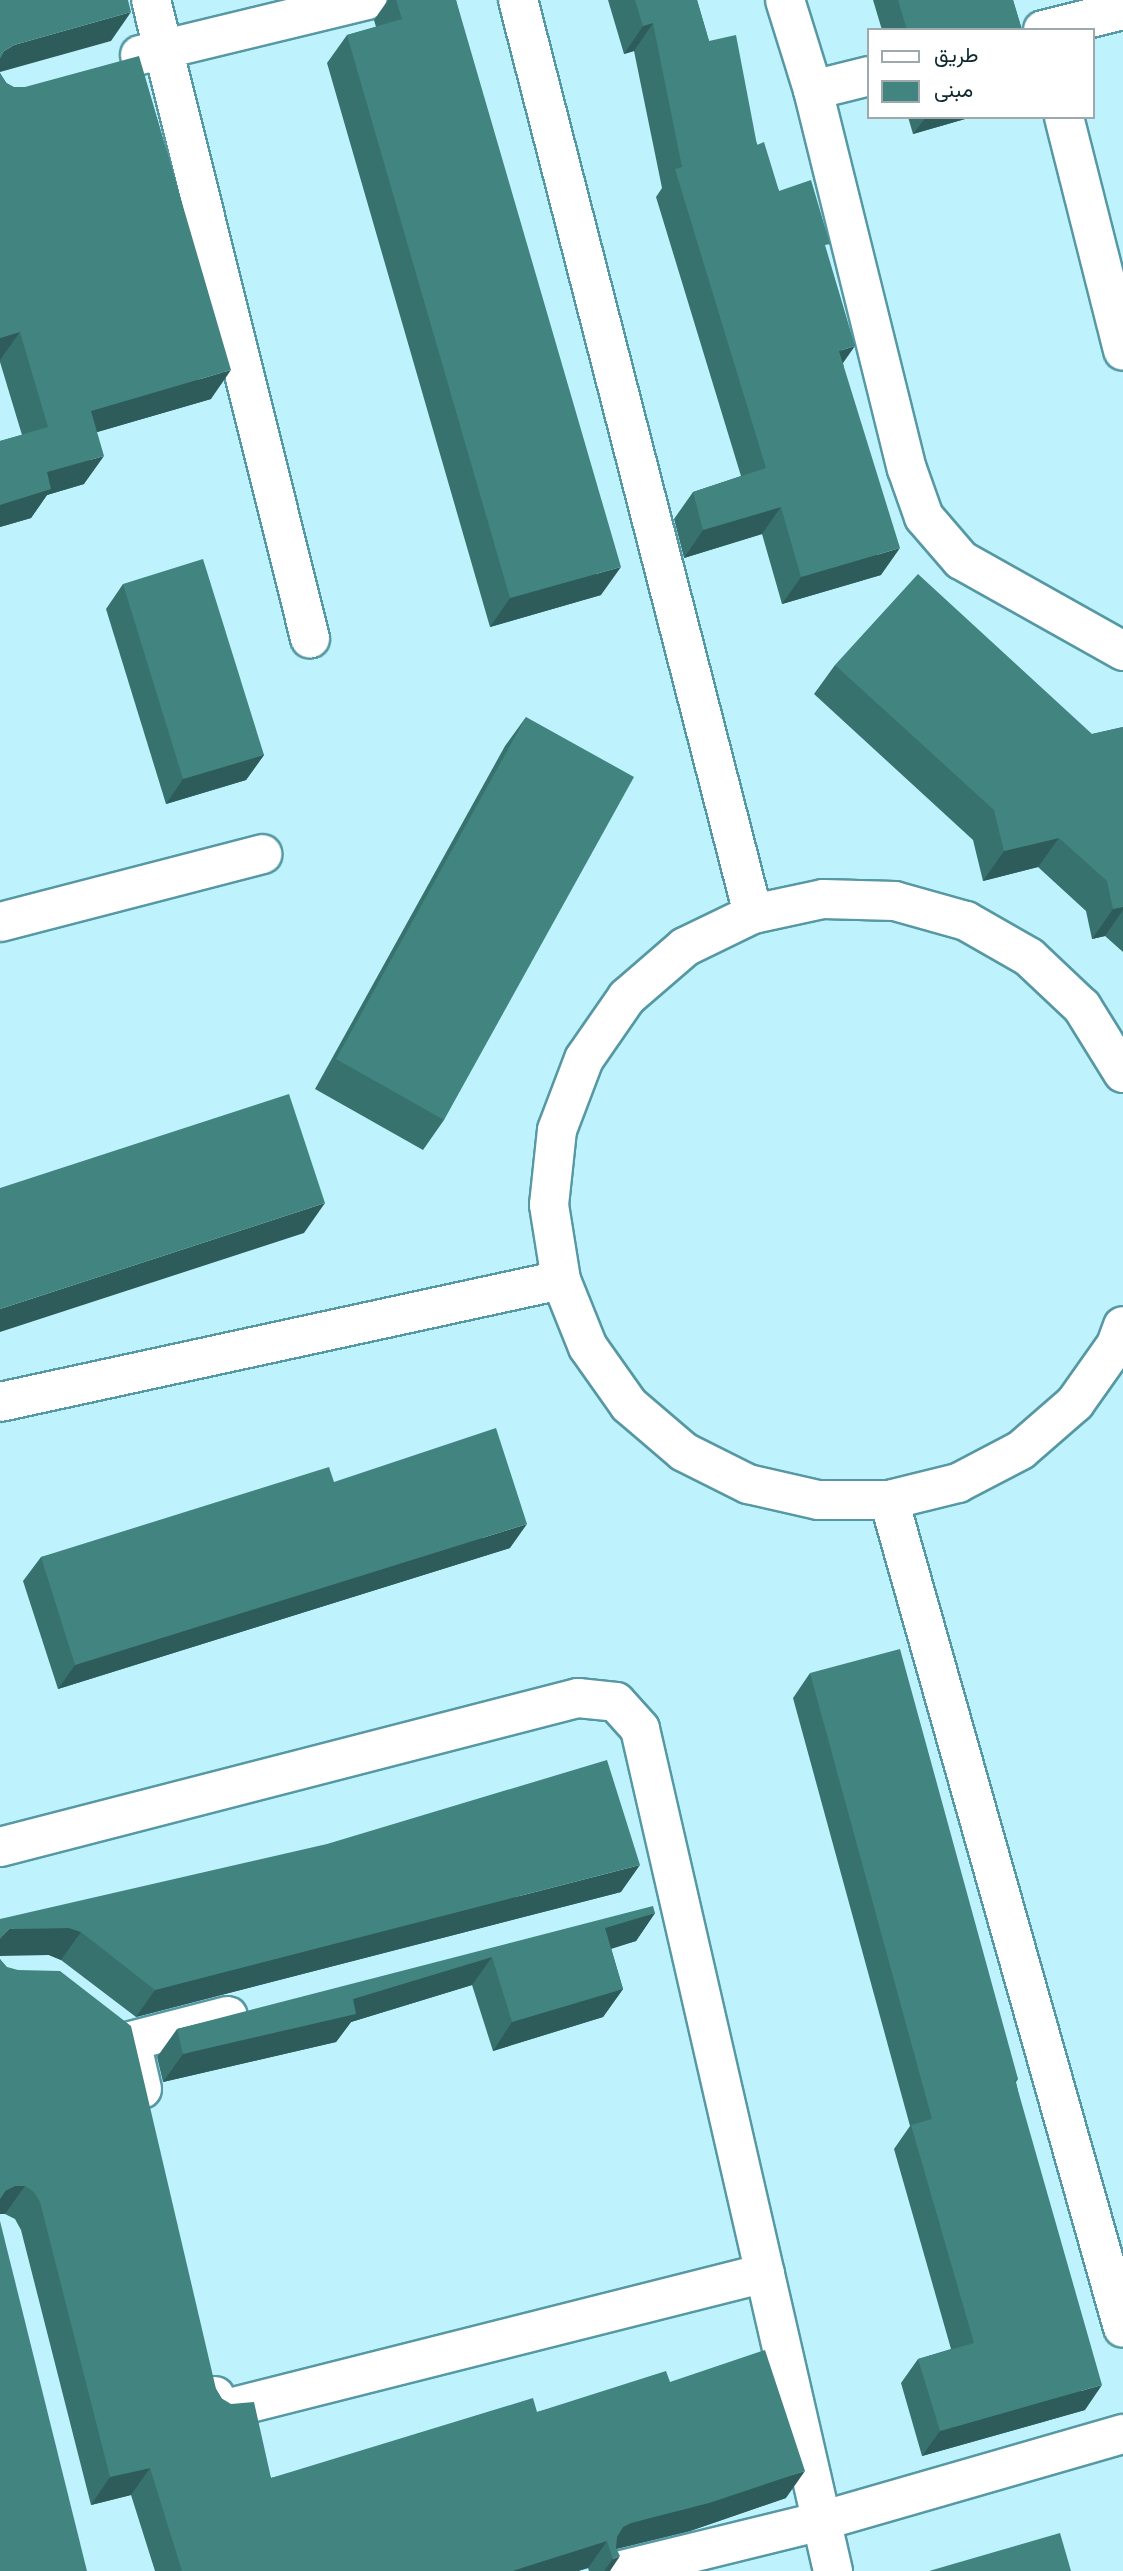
<!DOCTYPE html>
<html>
<head>
<meta charset="utf-8">
<style>
	body { margin:0 }
	#map { position:relative; width:1123px; height:2571px; overflow:hidden; background:#bef3fd; font-family:"Roboto Condensed",Vazirmatn,sans-serif }
	div>[style] { position:absolute }
	[style*='--x'] { left:calc(var(--x)*1px); top:calc(var(--y)*1px); width:calc(var(--w)*1px); rotate:calc(var(--a)*1deg) }
	.roads { filter:drop-shadow(2px 0 #5698a3) drop-shadow(-2px 0 #5698a3) drop-shadow(0 2px #5698a3) drop-shadow(0 -2px #5698a3) }
	.minor>* { height:38px; margin:-19px; padding:0 19px; transform-origin:19px; border-radius:19px; background:#fff }
	.wall>* { inset:0; background:#38726e }
	.shaded-wall>* { inset:0; background:#2e5c5a }
	.building>* { inset:0; background:#418480 }
	span { translate:-50% -50%; white-space:nowrap; text-align:center; line-height:1.15; -webkit-text-stroke:6px #fff; paint-order:stroke }
	.legend { position:absolute; left:867px; top:28px; width:228px; height:91px; box-sizing:border-box; background:#fff; border:2px solid #9ea9ab; margin:0; padding:9px 12px; list-style:none; font-size:21px; color:#0d292e }
	.legend li { display:flex; align-items:center; gap:14px; height:35px }
	.legend b { width:35px; border:2px solid #9ea9ab }
</style>
</head>
<body>
<div id="map">
	<div class="roads">
		<div class="minor">
			<i style="--x:151;--y:0;--w:658;--a:76.01"></i>
			<i style="--x:518;--y:0;--w:944;--a:75.58"></i>
			<i style="--x:785;--y:0;--w:94;--a:72.7"></i>
			<i style="--x:813;--y:90;--w:390;--a:76.1"></i>
			<i style="--x:907;--y:469;--w:51;--a:70.5"></i>
			<i style="--x:924;--y:517;--w:57;--a:49.3"></i>
			<i style="--x:961;--y:560;--w:186;--a:29.3"></i>
			<i style="--x:1043;--y:30;--w:82;--a:-14"></i>
			<i style="--x:140;--y:55;--w:234;--a:-13.6"></i>
			<i style="--x:813;--y:90;--w:58;--a:-14"></i>
			<i style="--x:1064;--y:117;--w:241;--a:75.8"></i>
			<i style="--x:0;--y:922;--w:271;--a:-14.5"></i>
			<i style="--x:1123;--y:1073;--w:78;--a:-121.8"></i>
			<i style="--x:1082;--y:1007;--w:73;--a:-136.7"></i>
			<i style="--x:1029;--y:957;--w:73;--a:-150.3"></i>
			<i style="--x:966;--y:921;--w:74;--a:-164.3"></i>
			<i style="--x:895;--y:901;--w:72;--a:-178.4"></i>
			<i style="--x:823;--y:899;--w:72;--a:167.9"></i>
			<i style="--x:753;--y:914;--w:76;--a:154.1"></i>
			<i style="--x:685;--y:947;--w:77;--a:139.2"></i>
			<i style="--x:627;--y:997;--w:75;--a:124.7"></i>
			<i style="--x:584;--y:1059;--w:76;--a:110.8"></i>
			<i style="--x:557;--y:1130;--w:75;--a:96.1"></i>
			<i style="--x:549;--y:1205;--w:76;--a:80.9"></i>
			<i style="--x:561;--y:1280;--w:72;--a:68.1"></i>
			<i style="--x:588;--y:1347;--w:71;--a:54.7"></i>
			<i style="--x:629;--y:1405;--w:72;--a:40.5"></i>
			<i style="--x:684;--y:1452;--w:72;--a:26.6"></i>
			<i style="--x:748;--y:1484;--w:72;--a:12.9"></i>
			<i style="--x:818;--y:1500;--w:71;--a:0"></i>
			<i style="--x:889;--y:1500;--w:71;--a:-13.8"></i>
			<i style="--x:958;--y:1483;--w:71;--a:-27.6"></i>
			<i style="--x:1021;--y:1450;--w:72;--a:-41"></i>
			<i style="--x:1075;--y:1403;--w:71;--a:-54.7"></i>
			<i style="--x:1116;--y:1345;--w:20;--a:-70"></i>
			<i style="--x:0;--y:1402;--w:574;--a:-12.27"></i>
			<i style="--x:889;--y:1500;--w:860;--a:74.22"></i>
			<i style="--x:0;--y:1847;--w:597;--a:-14.46"></i>
			<i style="--x:578;--y:1698;--w:38;--a:6"></i>
			<i style="--x:616;--y:1702;--w:36;--a:48"></i>
			<i style="--x:640;--y:1729;--w:864;--a:77.09"></i>
			<i style="--x:142;--y:2089;--w:49;--a:-102.9"></i>
			<i style="--x:131;--y:2041;--w:100;--a:-14.5"></i>
			<i style="--x:215;--y:2396;--w:15;--a:79"></i>
			<i style="--x:218;--y:2411;--w:564;--a:-14.16"></i>
			<i style="--x:618;--y:2571;--w:209;--a:-13.8"></i>
			<i style="--x:821;--y:2521;--w:314;--a:-16.1"></i>
		</div>
	</div>
	<div class="wall">
		<i style="clip-path:polygon(388px 0,456px 0,601px 595px,490px 627px,327px 63px,347px 35px,376px 27px,374px 20px)"></i>
		<i style="clip-path:polygon(608px 0,697px 0,709px 41px,779px 191px,826px 250px,843px 363px,881px 575px,782px 604px,762px 534px,684px 558px,674px 519px,693px 492px,741px 476px,656px 197px,662px 188px,634px 51px,624px 54px)"></i>
		<i style="clip-path:polygon(873px 0,1013px 0,1022px 30px,882px 30px)"></i>
		<i style="clip-path:polygon(0 73px,211px 399px,97px 432px,84px 484px,47px 495px,31px 518px,0 527px,0 441px,22px 435px,0 362px)"></i>
		<i style="clip-path:polygon(908px 117px,972px 117px,913px 134px)"></i>
		<i style="clip-path:polygon(123px 584px,264px 755px,246px 780px,166px 804px,106px 609px)"></i>
		<i style="clip-path:polygon(835px 665px,1092px 734px,1123px 727px,1123px 952px,1105px 936px,1092px 939px,1086px 911px,1038px 867px,983px 881px,973px 840px,814px 694px)"></i>
		<i style="clip-path:polygon(526px 717px,444px 1120px,423px 1150px,315px 1089px,505px 746px)"></i>
		<i style="clip-path:polygon(334px 1482px,510px 1548px,58px 1689px,23px 1581px,41px 1557px)"></i>
		<i style="clip-path:polygon(810px 1673px,1018px 2079px,1016px 2082px,1085px 2410px,922px 2456px,901px 2383px,918px 2359px,951px 2349px,894px 2149px,910px 2126px,793px 1698px)"></i>
		<i style="clip-path:polygon(621px 1892px,136px 2017px,61px 1960px,49px 1955px,0 1919px)"></i>
		<i style="clip-path:polygon(655px 1913px,636px 1941px,611px 1948px,623px 1989px,603px 2017px,493px 2051px,472px 1985px,351px 2022px,336px 2042px,163px 2082px,157px 2057px,177px 2029px)"></i>
		<i style="clip-path:polygon(0 1959px,216px 2389px,271px 2478px,537px 2412px,670px 2382px,786px 2498px,690px 2531px,616px 2549px,610px 2571px,589px 2571px,588px 2568px,578px 2571px,155px 2571px,131px 2495px,91px 2505px,21px 2230px,15px 2219px,5px 2214px)"></i>
	</div>
	<div class="shaded-wall">
		<i style="clip-path:polygon(131px 12px,111px 41px,0 72px,0 57px,4px 51px,14px 45px)"></i>
		<i style="clip-path:polygon(653px 23px,634px 51px,624px 54px,643px 26px)"></i>
		<i style="clip-path:polygon(926px 117px,972px 117px,913px 134px)"></i>
		<i style="clip-path:polygon(20px 332px,0 360px,0 338px)"></i>
		<i style="clip-path:polygon(855px 346px,836px 373px,839px 351px)"></i>
		<i style="clip-path:polygon(231px 370px,211px 399px,70px 440px,91px 411px)"></i>
		<i style="clip-path:polygon(104px 456px,84px 484px,47px 495px,31px 518px,0 527px,0 505px,47px 472px)"></i>
		<i style="clip-path:polygon(781px 507px,762px 534px,684px 558px,703px 530px)"></i>
		<i style="clip-path:polygon(900px 548px,881px 575px,782px 604px,801px 577px)"></i>
		<i style="clip-path:polygon(621px 567px,601px 595px,490px 627px,510px 598px)"></i>
		<i style="clip-path:polygon(264px 755px,246px 780px,166px 804px,183px 779px)"></i>
		<i style="clip-path:polygon(1059px 838px,1038px 867px,983px 881px,1004px 851px)"></i>
		<i style="clip-path:polygon(1123px 907px,1123px 910px,1105px 936px,1092px 939px,1113px 909px)"></i>
		<i style="clip-path:polygon(325px 1203px,304px 1233px,0 1332px,0 1309px)"></i>
		<i style="clip-path:polygon(527px 1524px,510px 1548px,58px 1689px,75px 1665px)"></i>
		<i style="clip-path:polygon(640px 1865px,621px 1892px,136px 2017px,155px 1990px)"></i>
		<i style="clip-path:polygon(655px 1913px,636px 1941px,586px 1957px,605px 1928px)"></i>
		<i style="clip-path:polygon(69px 1928px,81px 1932px,61px 1960px,49px 1955px,0 1956px,0 1938px,9px 1929px)"></i>
		<i style="clip-path:polygon(492px 1957px,472px 1985px,351px 2022px,336px 2042px,163px 2082px,183px 2054px,353px 1999px)"></i>
		<i style="clip-path:polygon(623px 1989px,603px 2017px,493px 2051px,512px 2022px)"></i>
		<i style="clip-path:polygon(15px 2186px,25px 2186px,5px 2214px,0 2214px,0 2198px,5px 2191px)"></i>
		<i style="clip-path:polygon(1102px 2385px,1085px 2410px,922px 2456px,940px 2431px)"></i>
		<i style="clip-path:polygon(150px 2468px,131px 2495px,91px 2505px,110px 2477px)"></i>
		<i style="clip-path:polygon(805px 2471px,786px 2498px,690px 2531px,612px 2550px,609px 2547px,623px 2527px,631px 2523px)"></i>
		<i style="clip-path:polygon(607px 2541px,588px 2568px,578px 2571px,512px 2571px)"></i>
		<i style="clip-path:polygon(620px 2556px,610px 2571px,604px 2571px,613px 2559px)"></i>
	</div>
	<div class="building">
		<i style="clip-path:polygon(0 0,128px 0,131px 12px,14px 45px,4px 51px,0 59px)"></i>
		<i style="clip-path:polygon(396px 0,456px 0,621px 567px,510px 598px,347px 35px,402px 19px)"></i>
		<i style="clip-path:polygon(635px 0,697px 0,709px 41px,736px 35px,757px 145px,764px 142px,779px 191px,811px 180px,830px 244px,825px 245px,855px 346px,839px 351px,900px 548px,801px 577px,781px 507px,703px 530px,693px 492px,766px 468px,675px 169px,682px 167px,653px 23px,643px 26px)"></i>
		<i style="clip-path:polygon(898px 0,1013px 0,1022px 30px,907px 30px)"></i>
		<i style="clip-path:polygon(139px 56px,231px 370px,91px 411px,104px 456px,47px 472px,51px 489px,0 505px,0 441px,48px 427px,20px 332px,0 338px,0 73px,5px 82px,14px 87px,25px 87px)"></i>
		<i style="clip-path:polygon(203px 559px,264px 755px,183px 779px,123px 584px)"></i>
		<i style="clip-path:polygon(918px 574px,1092px 734px,1123px 727px,1123px 907px,1113px 909px,1107px 881px,1059px 838px,1004px 851px,994px 810px,835px 665px)"></i>
		<i style="clip-path:polygon(526px 717px,634px 777px,444px 1120px,336px 1059px)"></i>
		<i style="clip-path:polygon(289px 1094px,325px 1203px,0 1309px,0 1188px)"></i>
		<i style="clip-path:polygon(496px 1428px,527px 1524px,75px 1665px,41px 1557px,329px 1467px,334px 1482px)"></i>
		<i style="clip-path:polygon(900px 1649px,1018px 2079px,1015px 2080px,1102px 2385px,940px 2431px,918px 2359px,974px 2343px,911px 2125px,932px 2119px,810px 1673px)"></i>
		<i style="clip-path:polygon(607px 1760px,640px 1865px,155px 1990px,81px 1932px,69px 1928px,9px 1929px,0 1939px,0 1919px,327px 1844px)"></i>
		<i style="clip-path:polygon(653px 1906px,655px 1913px,605px 1928px,623px 1989px,512px 2022px,492px 1957px,353px 1999px,356px 2014px,183px 2054px,177px 2029px)"></i>
		<i style="clip-path:polygon(0 1959px,7px 1967px,18px 1970px,60px 1971px,131px 2026px,216px 2389px,221px 2398px,231px 2404px,254px 2402px,271px 2478px,533px 2398px,537px 2412px,666px 2371px,670px 2382px,765px 2350px,805px 2471px,709px 2503px,631px 2523px,623px 2527px,617px 2537px,616px 2548px,620px 2556px,613px 2559px,607px 2541px,512px 2571px,182px 2571px,150px 2468px,110px 2477px,40px 2202px,34px 2192px,25px 2186px,15px 2186px,5px 2191px,0 2199px)"></i>
		<i style="clip-path:polygon(0 2221px,87px 2571px,0 2571px)"></i>
		<i style="clip-path:polygon(1060px 2533px,1071px 2571px,929px 2571px)"></i>
	</div>
	<ul class="legend">
	<li><b style="height:9px;background:#fff"></b>طريق</li>
	<li><b style="height:19px;background:#418480"></b>مبنى</li>
	</ul>
</div>
</body>
</html>
